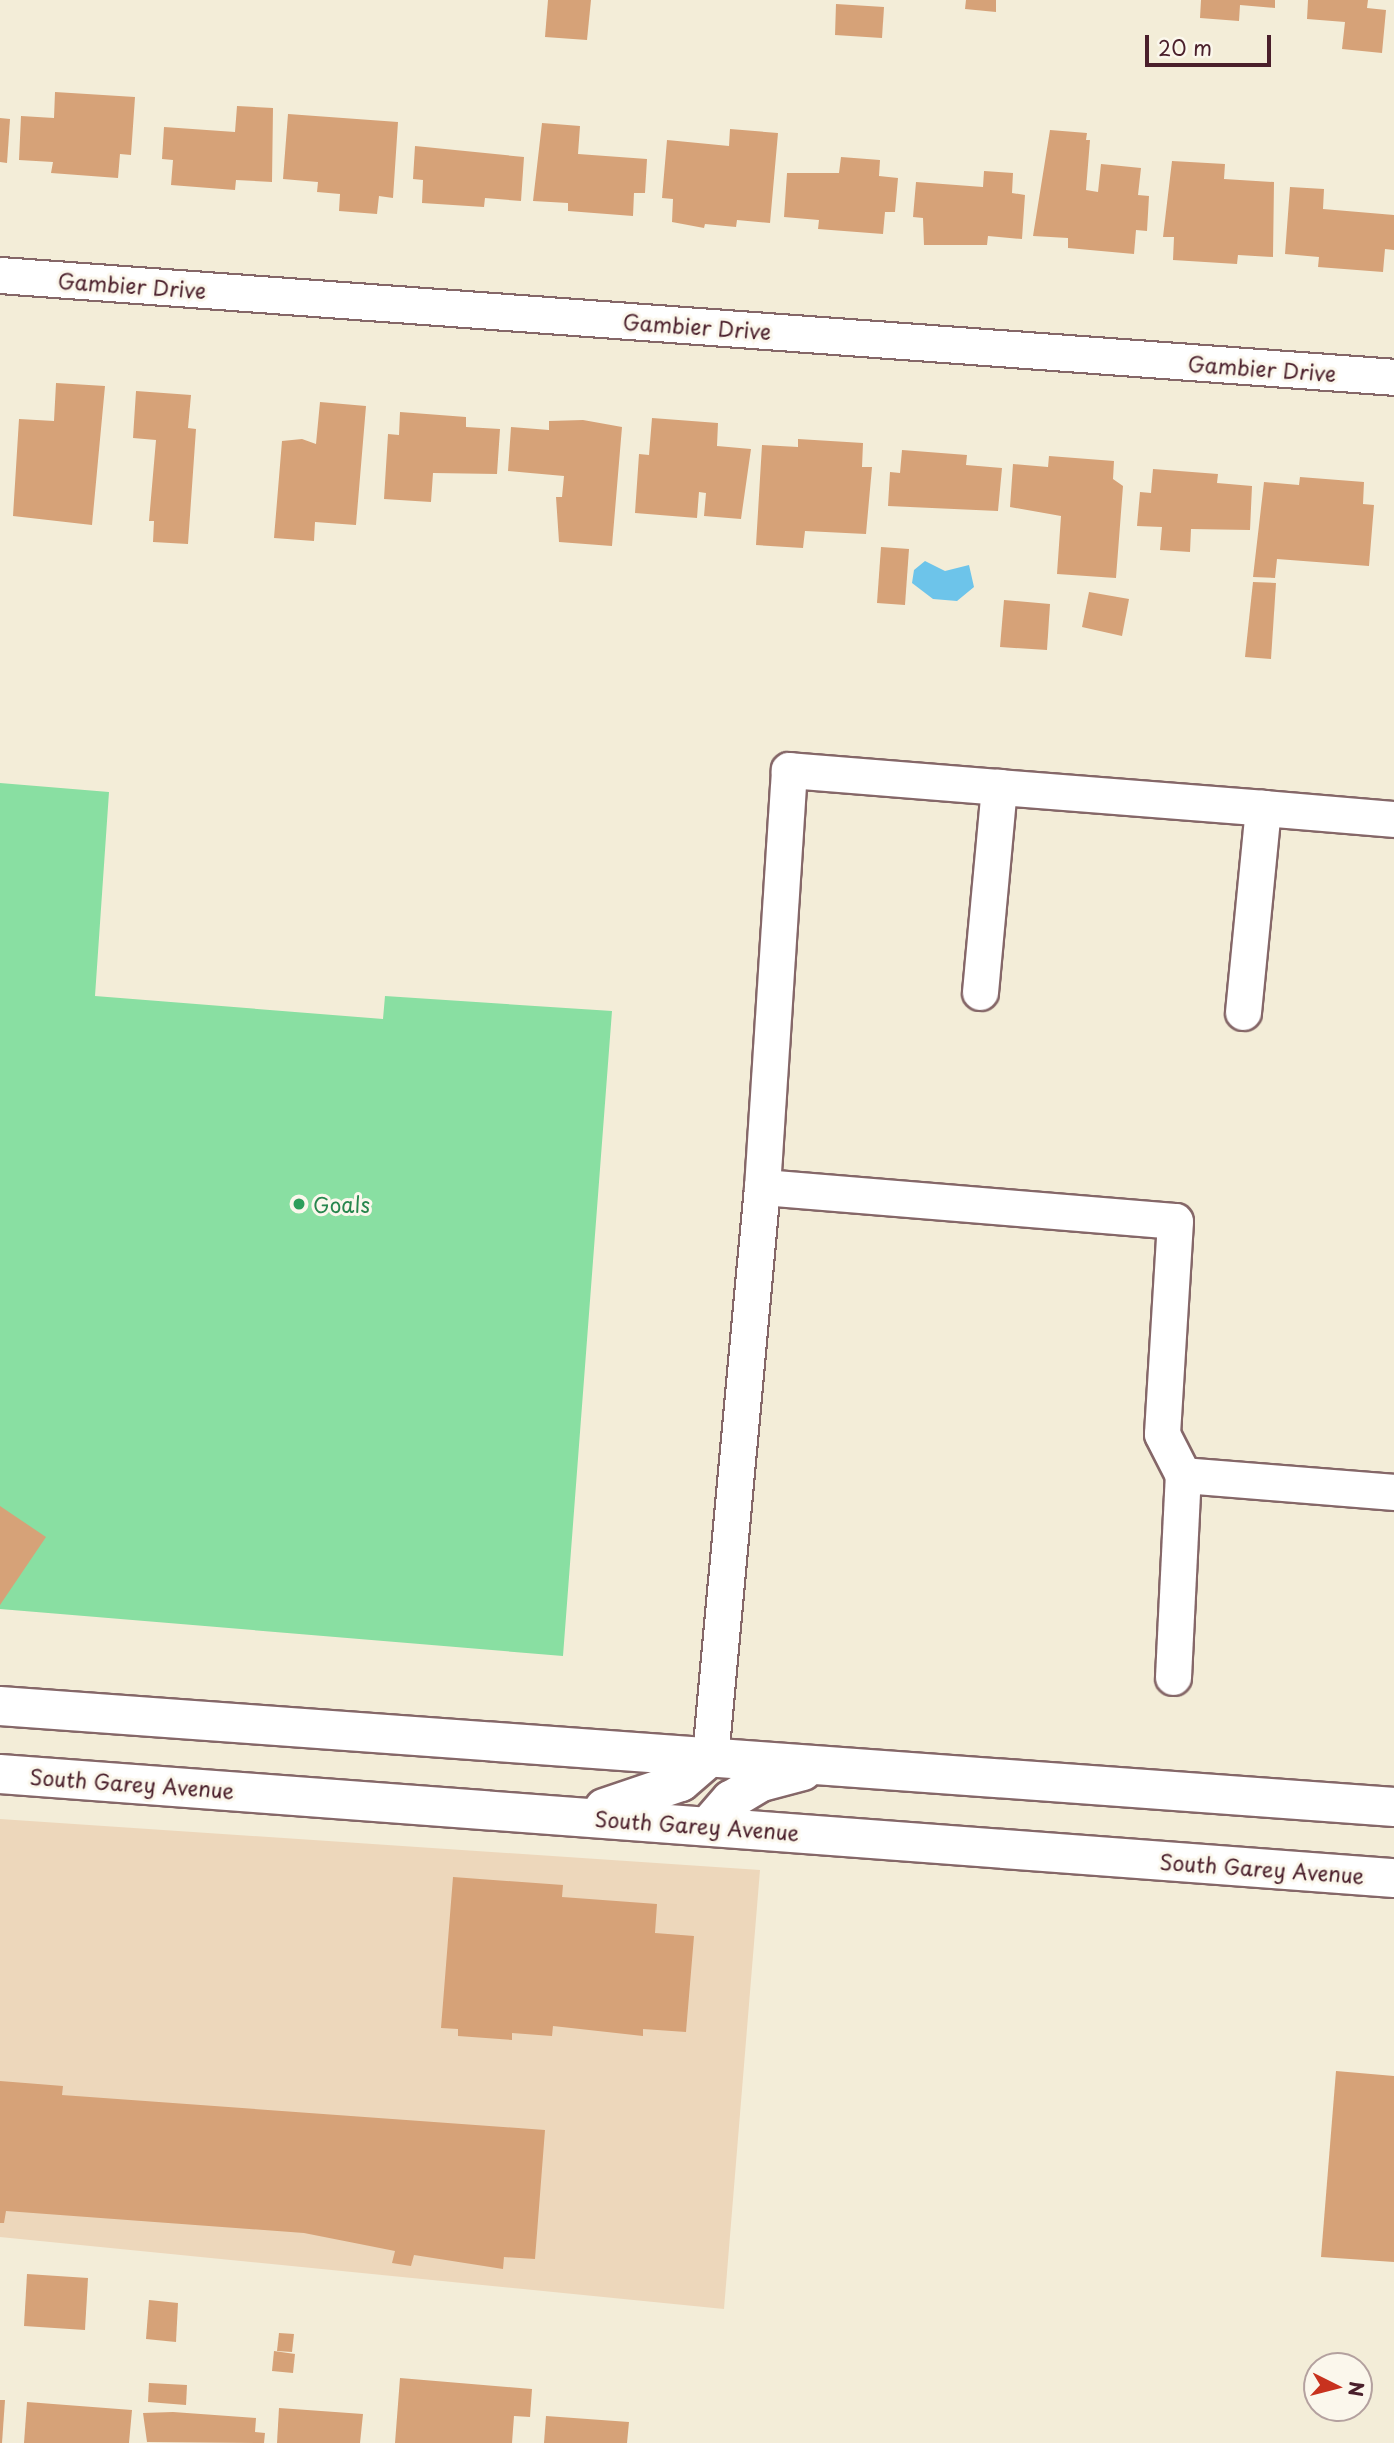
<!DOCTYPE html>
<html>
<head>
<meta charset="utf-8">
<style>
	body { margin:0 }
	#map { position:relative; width:1394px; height:2443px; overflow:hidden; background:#f3edd8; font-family:"Playpen Sans",sans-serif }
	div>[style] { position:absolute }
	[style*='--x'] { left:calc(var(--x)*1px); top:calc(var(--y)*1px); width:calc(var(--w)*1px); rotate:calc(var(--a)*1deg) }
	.built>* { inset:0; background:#edd7bb }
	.green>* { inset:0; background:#89dfa2 }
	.water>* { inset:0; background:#6dc4ea }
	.building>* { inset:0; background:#d6a278 }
	.roads { filter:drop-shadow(2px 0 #856768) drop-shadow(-2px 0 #856768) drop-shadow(0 2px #856768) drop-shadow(0 -2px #856768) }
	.street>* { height:35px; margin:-17.5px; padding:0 17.5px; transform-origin:17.5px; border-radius:17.5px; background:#fff }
	.primary>* { height:38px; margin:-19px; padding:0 19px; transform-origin:19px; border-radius:19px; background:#fff }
	.dots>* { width:19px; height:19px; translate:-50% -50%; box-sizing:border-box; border:4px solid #fbf7ec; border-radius:50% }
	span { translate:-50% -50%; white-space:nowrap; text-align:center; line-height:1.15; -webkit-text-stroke:6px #fbf7ec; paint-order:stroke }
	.street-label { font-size:21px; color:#4a1f2b }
	.leisure-label { font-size:21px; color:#27864d }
	.left { translate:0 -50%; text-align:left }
	.north { position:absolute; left:1303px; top:2352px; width:70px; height:70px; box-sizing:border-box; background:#fbf7ec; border:2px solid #b4a19f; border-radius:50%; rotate:96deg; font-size:19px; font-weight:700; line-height:28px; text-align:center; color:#4a1f2b }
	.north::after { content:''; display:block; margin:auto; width:24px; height:32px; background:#c8321e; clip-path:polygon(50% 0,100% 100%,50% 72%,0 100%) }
	.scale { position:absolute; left:1145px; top:35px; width:126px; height:32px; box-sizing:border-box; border:4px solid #4a1f2b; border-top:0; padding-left:9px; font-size:21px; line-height:24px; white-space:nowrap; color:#4a1f2b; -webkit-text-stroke:5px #fbf7ec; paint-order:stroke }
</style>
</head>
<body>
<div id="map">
	<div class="built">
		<i style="clip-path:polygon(0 1819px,760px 1870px,724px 2309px,0 2237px)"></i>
	</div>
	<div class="green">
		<i style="clip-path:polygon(0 783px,109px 792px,95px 996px,383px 1019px,385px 996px,612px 1011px,563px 1656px,0 1609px)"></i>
	</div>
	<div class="water">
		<i style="clip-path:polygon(925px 561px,945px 571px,969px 565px,974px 587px,957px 601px,933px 599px,912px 583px,914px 570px)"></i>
	</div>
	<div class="building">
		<i style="clip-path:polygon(548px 0,591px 0,587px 40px,545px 37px)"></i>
		<i style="clip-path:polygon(966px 0,996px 0,996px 12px,965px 9px)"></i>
		<i style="clip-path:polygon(1201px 0,1275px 0,1275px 8px,1240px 5px,1239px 21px,1200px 18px)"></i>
		<i style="clip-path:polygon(1308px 0,1368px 0,1367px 8px,1386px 10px,1382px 53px,1342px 49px,1345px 22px,1307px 19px)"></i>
		<i style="clip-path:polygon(836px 4px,884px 7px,882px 38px,835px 35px)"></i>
		<i style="clip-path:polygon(55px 92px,135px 97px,131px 155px,120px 154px,118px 178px,51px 173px,53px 162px,19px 160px,21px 116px,54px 118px)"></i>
		<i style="clip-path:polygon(237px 106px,273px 108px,272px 182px,236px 180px,235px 190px,171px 185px,173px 160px,162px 159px,164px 127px,235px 132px)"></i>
		<i style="clip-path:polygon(288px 114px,398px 122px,393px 198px,379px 196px,377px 214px,339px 211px,340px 194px,317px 192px,318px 182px,283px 179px)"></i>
		<i style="clip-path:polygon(0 118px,10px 119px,7px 163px,0 162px)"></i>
		<i style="clip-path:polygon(542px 123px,580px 126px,578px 154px,647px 159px,645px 193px,634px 193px,633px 216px,568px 211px,568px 203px,533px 201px)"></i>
		<i style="clip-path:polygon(730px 129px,778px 133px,770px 223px,737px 220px,736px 227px,705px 224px,704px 228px,672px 222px,673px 199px,662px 198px,667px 140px,729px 146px)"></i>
		<i style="clip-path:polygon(1050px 130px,1087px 133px,1086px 140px,1090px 140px,1086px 190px,1098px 192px,1101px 164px,1141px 168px,1138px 195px,1149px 196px,1147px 231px,1136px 230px,1134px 254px,1068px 248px,1068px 238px,1033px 236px)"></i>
		<i style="clip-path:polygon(415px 146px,524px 157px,521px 201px,485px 198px,484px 207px,422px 203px,423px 180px,413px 179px)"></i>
		<i style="clip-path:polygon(841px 157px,880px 160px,879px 176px,898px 178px,895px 212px,885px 212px,883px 234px,818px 229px,819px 220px,784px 217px,787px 173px,839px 173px)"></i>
		<i style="clip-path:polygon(1172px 161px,1225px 164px,1224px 179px,1274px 182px,1273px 257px,1238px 255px,1237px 264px,1173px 260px,1174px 237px,1163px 237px)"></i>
		<i style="clip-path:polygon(984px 171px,1013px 173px,1012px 193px,1025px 195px,1022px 239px,988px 236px,987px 245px,924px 245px,923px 218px,913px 217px,916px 182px,983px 187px)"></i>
		<i style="clip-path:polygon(1290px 187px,1324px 189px,1323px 209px,1394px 215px,1394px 250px,1385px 249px,1383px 272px,1318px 267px,1319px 257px,1285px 254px)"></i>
		<i style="clip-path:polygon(56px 383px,105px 386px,92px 525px,13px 516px,19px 419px,54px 421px)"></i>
		<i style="clip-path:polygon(136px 391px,191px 395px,188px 428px,196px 429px,188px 544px,153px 542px,154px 521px,149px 521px,156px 440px,133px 438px)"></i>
		<i style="clip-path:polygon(320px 402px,366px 406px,356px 525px,315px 522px,314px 541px,274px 538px,282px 441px,302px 439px,316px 444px)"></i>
		<i style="clip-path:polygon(400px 412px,466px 417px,466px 427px,500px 429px,497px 474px,433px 473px,431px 502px,384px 499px,388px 434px,399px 435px)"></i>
		<i style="clip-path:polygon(652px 418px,718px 423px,717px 446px,751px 449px,741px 519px,704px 516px,706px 493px,699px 492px,697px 518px,635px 513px,639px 454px,649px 455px)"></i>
		<i style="clip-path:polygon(583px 420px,622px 427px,612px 546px,559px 542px,556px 497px,562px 497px,564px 476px,508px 471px,511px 427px,549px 430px,549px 421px)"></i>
		<i style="clip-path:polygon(798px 439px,863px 443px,862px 467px,872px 467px,866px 534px,805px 531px,803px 548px,756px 545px,762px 445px,798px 447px)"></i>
		<i style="clip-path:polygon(902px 450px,967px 455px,966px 465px,1002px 468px,998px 511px,888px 506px,890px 472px,900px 473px)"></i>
		<i style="clip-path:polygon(1049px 456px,1114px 461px,1113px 479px,1123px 486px,1116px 578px,1057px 574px,1061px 516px,1010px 507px,1013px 464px,1048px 467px)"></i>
		<i style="clip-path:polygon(1153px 469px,1218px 474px,1217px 483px,1252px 486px,1250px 530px,1191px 529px,1190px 552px,1160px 550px,1162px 527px,1137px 526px,1140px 492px,1151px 493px)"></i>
		<i style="clip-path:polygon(1300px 477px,1364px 482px,1363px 504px,1374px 505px,1369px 566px,1277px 559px,1275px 578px,1253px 577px,1264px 482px,1299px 485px)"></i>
		<i style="clip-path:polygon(881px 547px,909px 549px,905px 605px,877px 603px)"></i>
		<i style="clip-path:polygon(1253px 582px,1276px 583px,1271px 659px,1245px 657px)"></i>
		<i style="clip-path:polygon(1089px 592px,1129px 599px,1122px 636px,1082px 627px)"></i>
		<i style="clip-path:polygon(1004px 600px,1050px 604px,1047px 650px,1000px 647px)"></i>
		<i style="clip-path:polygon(0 1506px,46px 1537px,0 1605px)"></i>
		<i style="clip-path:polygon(453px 1877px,563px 1885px,562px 1897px,657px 1904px,655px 1933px,694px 1936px,686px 2032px,643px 2029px,643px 2036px,553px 2026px,552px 2036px,512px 2033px,512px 2040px,458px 2036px,458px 2029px,441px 2028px)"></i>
		<i style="clip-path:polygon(1336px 2071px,1394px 2076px,1394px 2262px,1321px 2257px)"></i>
		<i style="clip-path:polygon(0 2081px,63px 2086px,62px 2095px,545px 2130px,535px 2259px,504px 2257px,503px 2269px,414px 2255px,411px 2266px,392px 2263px,395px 2251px,304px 2233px,6px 2211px,4px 2223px,0 2223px)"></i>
		<i style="clip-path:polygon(27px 2274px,88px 2278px,85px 2330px,24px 2326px)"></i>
		<i style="clip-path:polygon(149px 2300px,178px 2303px,176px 2342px,146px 2339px)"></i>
		<i style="clip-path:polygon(279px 2333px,294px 2334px,292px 2352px,277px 2351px)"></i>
		<i style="clip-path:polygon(274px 2351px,295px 2354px,293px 2373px,272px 2371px)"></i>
		<i style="clip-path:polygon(400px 2378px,532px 2389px,530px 2417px,514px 2416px,512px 2443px,395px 2443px)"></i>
		<i style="clip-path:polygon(149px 2383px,187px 2385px,186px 2405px,148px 2402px)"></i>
		<i style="clip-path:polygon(0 2400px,5px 2400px,2px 2443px,0 2443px)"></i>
		<i style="clip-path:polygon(27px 2402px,132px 2410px,129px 2443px,24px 2443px)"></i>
		<i style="clip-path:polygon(279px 2408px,363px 2414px,360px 2443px,277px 2443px)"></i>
		<i style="clip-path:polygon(173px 2412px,256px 2418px,255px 2432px,265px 2433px,264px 2443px,147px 2442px,143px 2413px)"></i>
		<i style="clip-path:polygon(546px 2416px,629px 2422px,627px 2443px,544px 2443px)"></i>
	</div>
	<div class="roads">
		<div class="street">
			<i style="--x:0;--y:275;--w:1398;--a:4.18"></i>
			<i style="--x:999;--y:787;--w:211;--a:-175.4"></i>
			<i style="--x:789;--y:770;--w:418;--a:93.7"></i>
			<i style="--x:762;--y:1187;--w:414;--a:4.7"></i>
			<i style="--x:1175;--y:1221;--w:213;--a:93.5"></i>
			<i style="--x:1162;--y:1434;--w:46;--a:62.9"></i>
			<i style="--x:1183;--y:1475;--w:212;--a:4.6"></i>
			<i style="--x:980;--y:992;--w:206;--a:-84.7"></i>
			<i style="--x:999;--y:787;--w:265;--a:4.5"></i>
			<i style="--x:1243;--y:1012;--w:205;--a:-84.4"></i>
			<i style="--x:1263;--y:808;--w:131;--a:4.8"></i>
			<i style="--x:1173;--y:1677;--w:202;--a:-87.2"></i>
			<i style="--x:710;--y:1757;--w:572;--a:-84.79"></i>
		</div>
		<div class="primary">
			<i style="--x:0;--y:1706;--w:1398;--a:4.14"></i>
			<i style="--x:0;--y:1774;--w:1398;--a:4.27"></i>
			<i style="--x:604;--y:1808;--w:81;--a:-18.7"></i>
			<i style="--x:681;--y:1782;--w:38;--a:-41"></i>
			<i style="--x:708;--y:1826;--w:35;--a:-49"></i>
			<i style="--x:731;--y:1800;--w:35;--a:-31"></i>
			<i style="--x:761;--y:1782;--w:43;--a:-14.7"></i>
		</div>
	</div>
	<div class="dots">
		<i style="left:299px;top:1204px;background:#2e9e5b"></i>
	</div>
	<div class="street-label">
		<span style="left:132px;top:285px;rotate:4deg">Gambier Drive</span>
		<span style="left:697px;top:326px;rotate:4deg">Gambier Drive</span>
		<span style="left:1262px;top:368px;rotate:4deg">Gambier Drive</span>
		<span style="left:132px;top:1783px;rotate:4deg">South Garey Avenue</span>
		<span style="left:697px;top:1825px;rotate:4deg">South Garey Avenue</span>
		<span style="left:1262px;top:1868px;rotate:4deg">South Garey Avenue</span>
	</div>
	<div class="leisure-label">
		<span class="left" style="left:313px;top:1204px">Goals</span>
	</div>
	<div class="north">N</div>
	<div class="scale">20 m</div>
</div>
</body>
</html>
